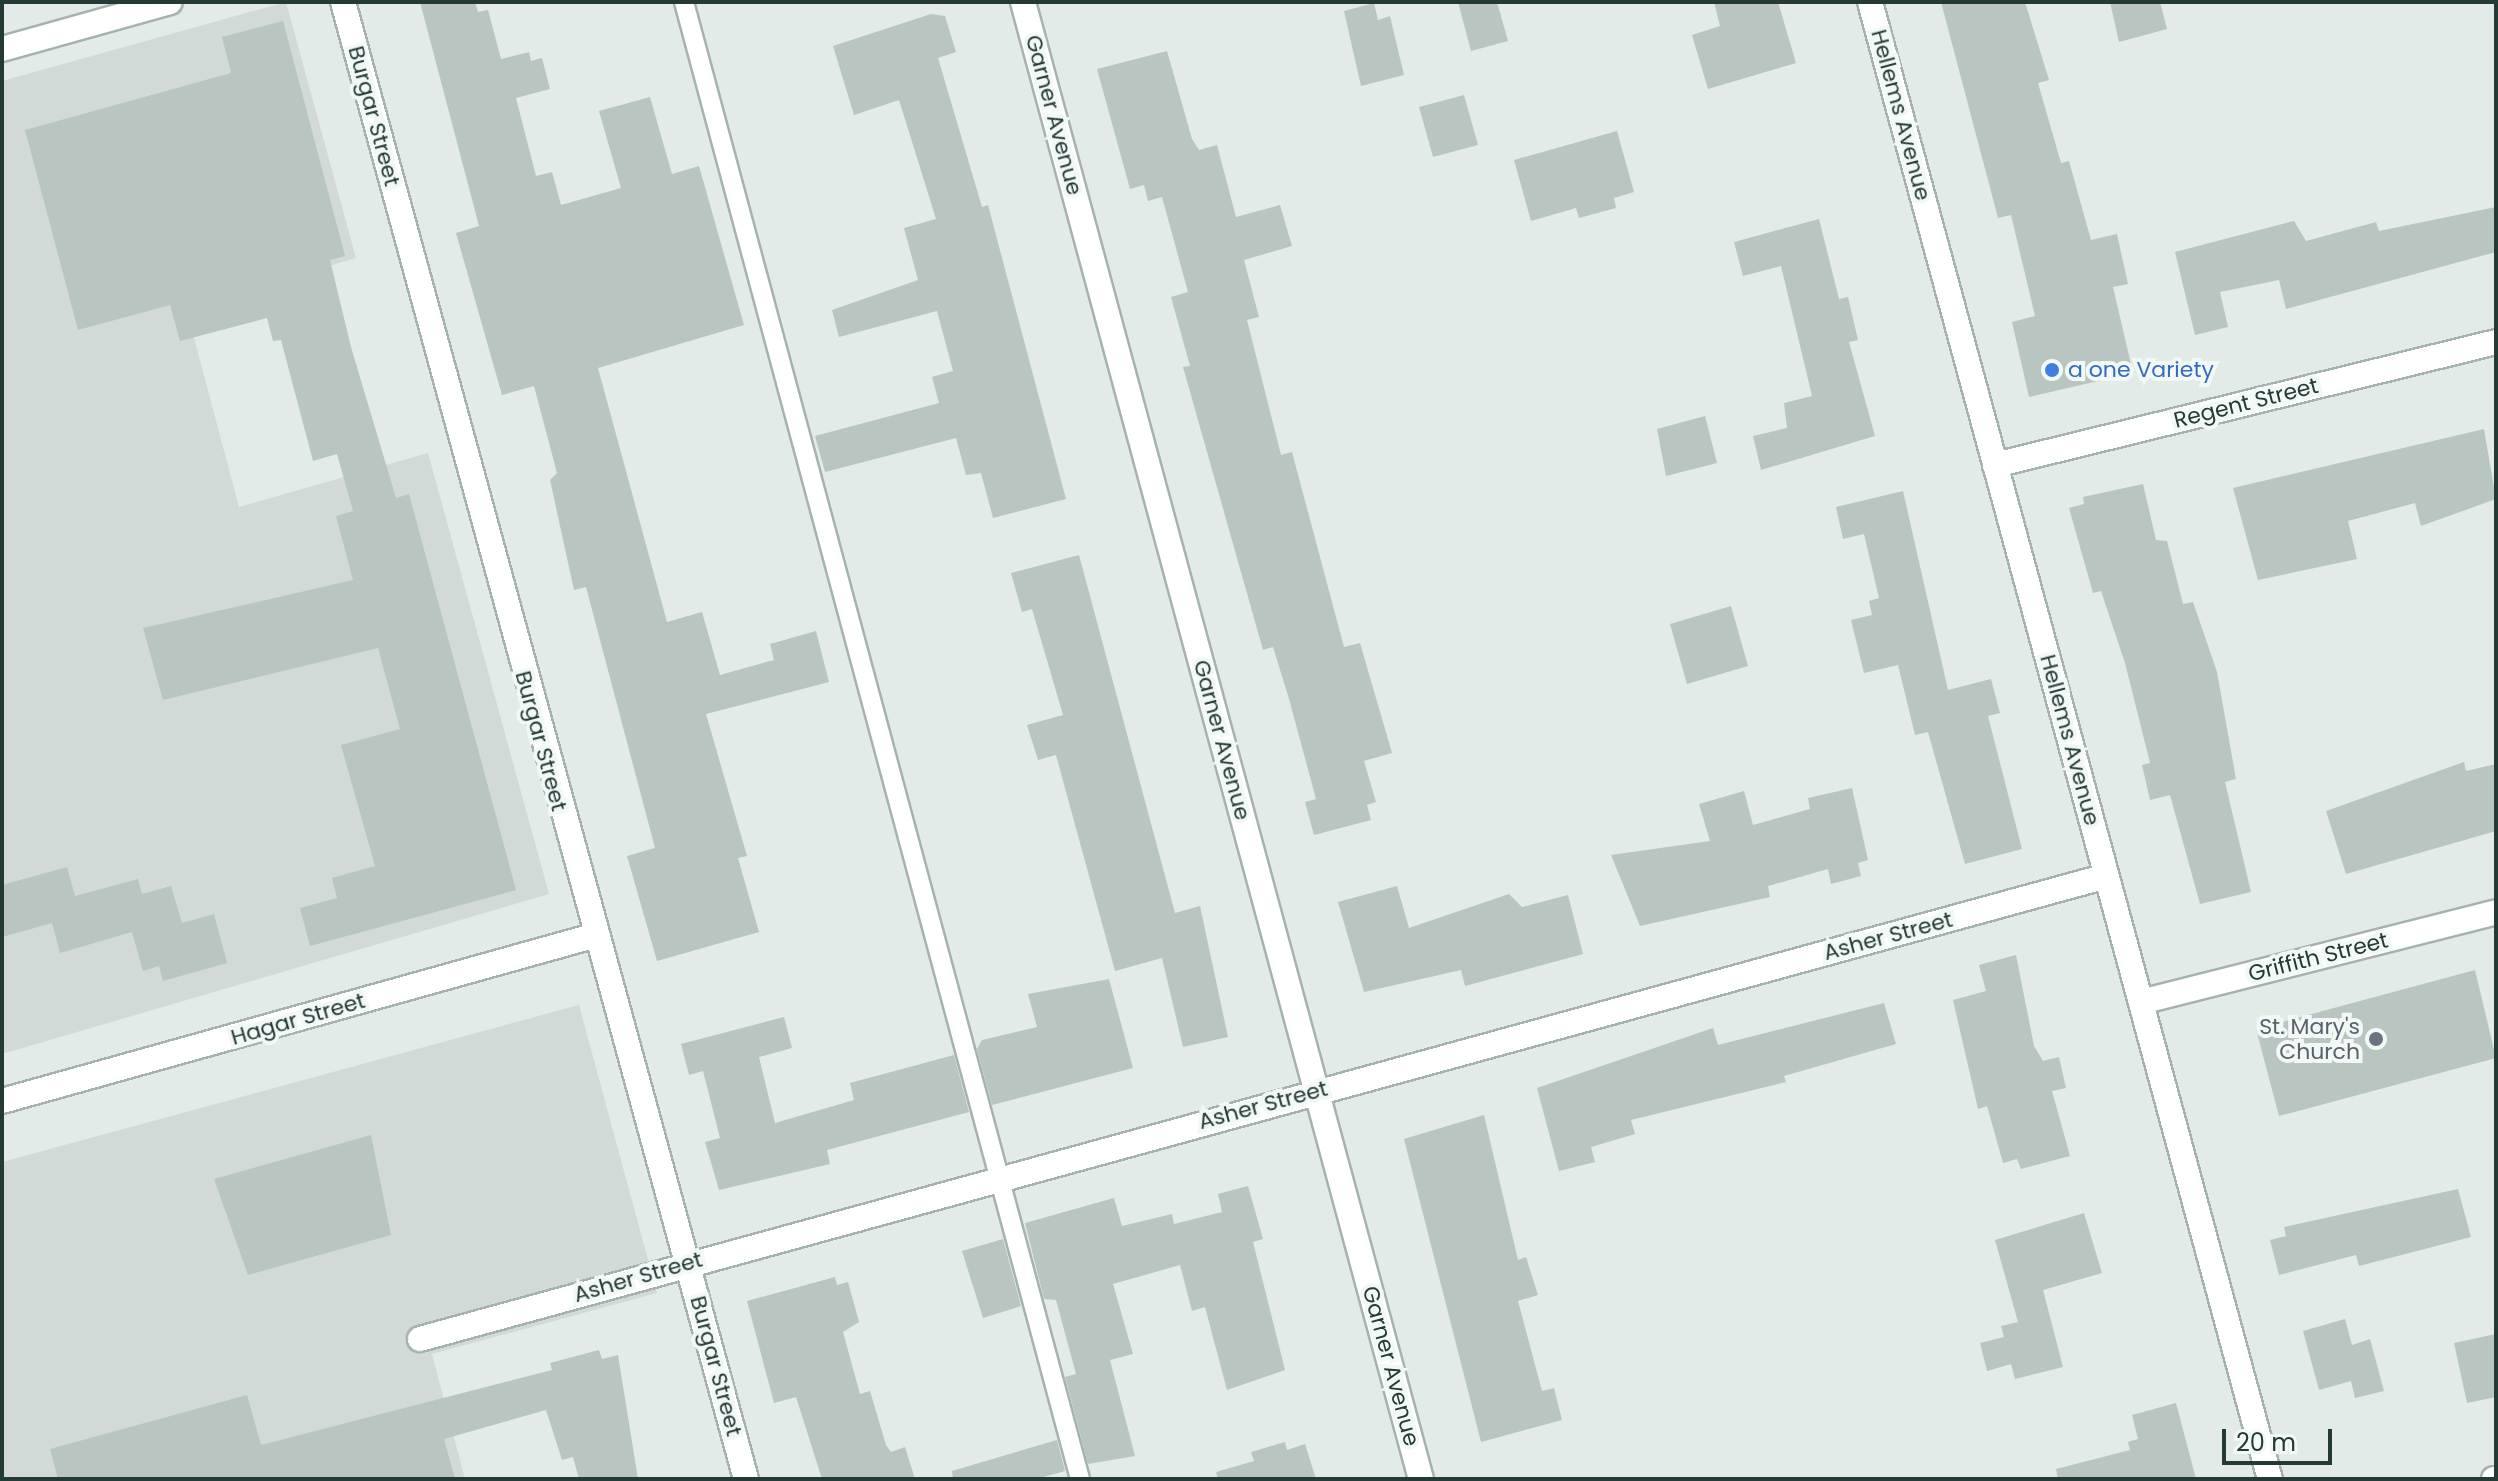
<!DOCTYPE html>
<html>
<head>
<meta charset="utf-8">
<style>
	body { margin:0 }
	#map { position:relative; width:2498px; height:1481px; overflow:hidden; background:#e2ebe8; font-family:Poppins,sans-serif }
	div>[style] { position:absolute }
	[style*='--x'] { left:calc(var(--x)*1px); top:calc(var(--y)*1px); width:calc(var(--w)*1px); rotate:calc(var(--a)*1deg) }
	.built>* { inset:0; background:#d1dad7 }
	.building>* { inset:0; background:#b8c5c1 }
	.roads { filter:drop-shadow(2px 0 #a5b2af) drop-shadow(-2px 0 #a5b2af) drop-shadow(0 2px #a5b2af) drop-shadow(0 -2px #a5b2af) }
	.lane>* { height:18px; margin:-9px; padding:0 9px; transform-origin:9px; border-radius:9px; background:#fff }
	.street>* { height:24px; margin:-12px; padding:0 12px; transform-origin:12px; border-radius:12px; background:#fff }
	.secondary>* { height:24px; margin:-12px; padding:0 12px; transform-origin:12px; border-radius:12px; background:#fff }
	.dots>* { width:22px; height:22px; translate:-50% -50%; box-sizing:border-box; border:4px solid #f2f8f6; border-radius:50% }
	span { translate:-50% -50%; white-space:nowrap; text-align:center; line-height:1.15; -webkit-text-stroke:8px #f2f8f6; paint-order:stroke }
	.street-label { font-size:22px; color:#243a37 }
	.shop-label { font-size:22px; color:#366cbe }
	.left { translate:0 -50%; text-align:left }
	.worship-label { font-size:22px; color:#5b616d }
	.right { translate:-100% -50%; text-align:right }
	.frame { position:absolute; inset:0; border:4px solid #243a37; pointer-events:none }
	.scale { position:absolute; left:2222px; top:1429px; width:110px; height:36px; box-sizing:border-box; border:4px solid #243a37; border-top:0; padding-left:10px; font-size:24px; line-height:28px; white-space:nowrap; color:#243a37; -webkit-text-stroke:6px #f2f8f6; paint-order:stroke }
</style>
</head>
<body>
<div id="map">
	<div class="built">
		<i style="clip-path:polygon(286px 2px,356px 258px,186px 308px,239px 507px,428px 453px,549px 894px,2px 1054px,2px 81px)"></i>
		<i style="clip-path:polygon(579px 1005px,657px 1293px,432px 1354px,465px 1479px,2px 1479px,2px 1162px)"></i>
	</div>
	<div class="building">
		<i style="clip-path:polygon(420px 2px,475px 2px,478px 12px,488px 10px,501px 59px,529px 52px,531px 61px,542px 58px,550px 89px,516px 98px,536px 176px,552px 172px,561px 205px,621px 188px,599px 111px,650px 97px,672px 174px,699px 166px,744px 325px,598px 368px,667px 622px,702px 612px,720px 675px,774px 660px,770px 644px,816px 631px,829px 682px,706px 714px,747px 856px,738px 858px,759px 932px,657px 961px,627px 856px,655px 848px,586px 587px,574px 590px,550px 480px,557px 473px,534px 386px,502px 395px,456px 233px,479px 226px)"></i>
		<i style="clip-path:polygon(1458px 2px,1497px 2px,1508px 41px,1471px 51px)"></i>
		<i style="clip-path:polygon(1714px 2px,1778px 2px,1796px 63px,1708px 89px,1692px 35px,1720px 26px)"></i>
		<i style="clip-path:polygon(1941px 2px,2025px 2px,2049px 80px,2038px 83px,2061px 163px,2069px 161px,2091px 240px,2117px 234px,2128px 284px,2113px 287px,2133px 373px,2029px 397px,2012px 322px,2035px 316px,2011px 215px,1998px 218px)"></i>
		<i style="clip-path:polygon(2110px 2px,2160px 2px,2167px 29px,2119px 42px)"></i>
		<i style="clip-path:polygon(1374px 3px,1378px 20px,1390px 16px,1404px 75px,1361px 86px,1344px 11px)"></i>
		<i style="clip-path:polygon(931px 14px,945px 16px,956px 52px,938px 58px,982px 207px,988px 205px,1066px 499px,993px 518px,981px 473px,966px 475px,956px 438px,825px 472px,815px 436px,939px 403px,932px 377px,953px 371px,937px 311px,839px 337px,832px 310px,918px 280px,904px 228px,936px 219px,899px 100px,854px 115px,833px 46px)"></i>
		<i style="clip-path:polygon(283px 21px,345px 256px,330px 260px,351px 347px,396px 498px,409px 494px,516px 890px,310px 946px,300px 908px,337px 898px,332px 878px,375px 866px,341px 745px,400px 729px,378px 648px,163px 700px,143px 628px,353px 580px,336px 516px,353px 511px,337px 454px,313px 461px,281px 340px,273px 341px,267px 318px,180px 341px,170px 305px,78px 330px,25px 130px,231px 73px,222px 37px)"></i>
		<i style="clip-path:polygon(1167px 51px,1192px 139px,1199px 150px,1217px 145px,1236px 217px,1280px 205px,1292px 246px,1244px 260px,1259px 317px,1247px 320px,1281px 455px,1292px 452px,1344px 647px,1360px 643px,1392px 753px,1364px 761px,1376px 802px,1367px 805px,1371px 820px,1314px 835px,1305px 802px,1316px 799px,1289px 699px,1273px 647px,1263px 650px,1183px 367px,1190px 366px,1171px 297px,1188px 292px,1162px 197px,1148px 201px,1144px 185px,1130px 189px,1097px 69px)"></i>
		<i style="clip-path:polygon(1464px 95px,1478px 145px,1433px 157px,1419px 107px)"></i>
		<i style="clip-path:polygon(1617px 131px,1634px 192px,1614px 198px,1616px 208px,1579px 218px,1576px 208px,1531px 221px,1514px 160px)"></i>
		<i style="clip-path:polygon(2496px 207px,2496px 252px,2286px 309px,2279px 280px,2220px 292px,2228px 327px,2195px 335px,2175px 252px,2294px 221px,2306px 241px,2376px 222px,2379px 231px)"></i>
		<i style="clip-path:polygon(1819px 219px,1839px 299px,1848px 297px,1858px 340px,1849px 342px,1875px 436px,1761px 470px,1753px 436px,1787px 428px,1784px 403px,1812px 396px,1781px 266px,1743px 276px,1734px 242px)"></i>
		<i style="clip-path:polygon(1705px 416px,1717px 463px,1666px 476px,1657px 429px)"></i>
		<i style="clip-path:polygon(2484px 429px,2496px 499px,2421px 526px,2415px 503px,2348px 521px,2357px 559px,2258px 580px,2233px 488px)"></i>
		<i style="clip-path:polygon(2143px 484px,2156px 540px,2167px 541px,2183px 604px,2193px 602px,2217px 672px,2236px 779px,2225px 782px,2251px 892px,2200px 904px,2170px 795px,2150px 800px,2142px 765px,2150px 763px,2125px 663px,2101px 591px,2093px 593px,2069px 508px,2084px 504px,2083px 497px)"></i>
		<i style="clip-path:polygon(1903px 491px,1948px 690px,1991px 679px,2000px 713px,1988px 716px,2022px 849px,1965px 864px,1928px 732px,1915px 735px,1898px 665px,1864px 673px,1851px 620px,1872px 615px,1869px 601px,1879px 598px,1864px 534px,1843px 539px,1836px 507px)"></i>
		<i style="clip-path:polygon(1079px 555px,1175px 913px,1200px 906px,1228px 1037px,1183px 1047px,1162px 958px,1115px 971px,1056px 755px,1038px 760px,1027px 725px,1063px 715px,1032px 609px,1022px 612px,1011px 573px)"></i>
		<i style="clip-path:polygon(1731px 606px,1748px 666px,1687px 684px,1670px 624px)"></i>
		<i style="clip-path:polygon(2464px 762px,2466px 771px,2496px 764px,2496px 831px,2346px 874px,2326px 811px)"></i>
		<i style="clip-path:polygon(1852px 788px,1868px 860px,1858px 863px,1861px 876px,1831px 884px,1828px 869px,1768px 886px,1770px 897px,1640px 926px,1611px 855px,1710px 841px,1699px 804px,1744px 791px,1753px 825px,1810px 809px,1808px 798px)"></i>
		<i style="clip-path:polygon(67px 867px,75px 896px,138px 879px,142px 894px,171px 886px,182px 923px,214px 914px,227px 963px,163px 981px,159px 966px,143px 971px,132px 932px,60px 953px,52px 923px,2px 937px,2px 885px)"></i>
		<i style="clip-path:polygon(1397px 886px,1409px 928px,1509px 894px,1522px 907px,1568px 895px,1583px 954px,1465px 986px,1461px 970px,1364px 992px,1338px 902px)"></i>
		<i style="clip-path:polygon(2016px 955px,2034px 1046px,2043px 1061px,2059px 1057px,2066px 1088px,2052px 1091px,2070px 1156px,2021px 1169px,2017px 1159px,2003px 1163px,1987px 1106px,1978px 1109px,1953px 1000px,1986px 991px,1979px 965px)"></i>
		<i style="clip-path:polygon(2475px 970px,2496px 1058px,2279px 1116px,2256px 1029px)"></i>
		<i style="clip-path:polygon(1109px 979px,1133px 1068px,992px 1105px,977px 1049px,982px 1040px,1037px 1027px,1028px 994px)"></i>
		<i style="clip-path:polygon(1884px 1003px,1896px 1044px,1784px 1076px,1786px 1082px,1631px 1120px,1635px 1134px,1591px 1147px,1595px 1162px,1559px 1171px,1537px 1088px,1713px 1028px,1718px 1045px)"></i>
		<i style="clip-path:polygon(784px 1017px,792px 1048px,759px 1057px,775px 1123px,854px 1100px,850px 1083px,954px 1055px,969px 1112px,827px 1150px,830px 1164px,719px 1190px,705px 1142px,720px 1138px,703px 1071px,689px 1075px,681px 1044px)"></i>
		<i style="clip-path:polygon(1484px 1115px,1518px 1260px,1526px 1257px,1538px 1295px,1518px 1301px,1542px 1391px,1554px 1388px,1562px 1420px,1481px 1442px,1404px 1139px)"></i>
		<i style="clip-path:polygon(371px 1135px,391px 1235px,248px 1275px,214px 1179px)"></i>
		<i style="clip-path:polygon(1248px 1186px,1263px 1239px,1253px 1242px,1285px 1370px,1227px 1390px,1205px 1307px,1192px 1311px,1180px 1265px,1113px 1284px,1133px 1354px,1110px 1360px,1135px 1456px,1088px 1464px,1065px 1377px,1076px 1374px,1056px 1300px,1044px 1299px,1025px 1223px,1114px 1198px,1122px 1226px,1172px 1214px,1174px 1224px,1222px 1212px,1218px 1194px)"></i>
		<i style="clip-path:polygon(2458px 1189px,2471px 1237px,2359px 1266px,2356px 1255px,2279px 1275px,2270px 1240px,2286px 1236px,2284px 1227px)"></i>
		<i style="clip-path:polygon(2084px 1213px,2102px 1273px,2043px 1290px,2063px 1367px,2015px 1379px,2011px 1364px,1987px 1371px,1980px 1343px,2004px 1337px,2001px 1326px,2018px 1322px,1995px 1240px)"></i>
		<i style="clip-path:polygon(1003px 1239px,1021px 1306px,983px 1318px,962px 1251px)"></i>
		<i style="clip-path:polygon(835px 1277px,837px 1285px,848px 1282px,859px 1322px,843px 1332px,860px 1394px,870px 1391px,886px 1445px,891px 1452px,905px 1447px,915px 1479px,822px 1479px,796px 1397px,774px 1403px,747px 1301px)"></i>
		<i style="clip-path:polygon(2345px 1319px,2352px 1345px,2370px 1339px,2384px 1391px,2355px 1398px,2351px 1381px,2319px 1390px,2303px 1331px)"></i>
		<i style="clip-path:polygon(2496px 1334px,2496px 1397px,2467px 1403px,2454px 1343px)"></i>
		<i style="clip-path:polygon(599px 1350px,602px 1359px,618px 1355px,638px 1479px,579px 1479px,573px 1457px,562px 1460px,546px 1410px,444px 1439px,455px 1479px,58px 1479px,50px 1449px,247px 1395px,261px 1445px,552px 1370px,550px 1363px)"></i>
		<i style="clip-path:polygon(2176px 1403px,2196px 1479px,2058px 1479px,2056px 1469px,2130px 1450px,2128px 1442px,2138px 1439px,2132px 1415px)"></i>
		<i style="clip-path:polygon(1057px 1440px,1065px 1471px,1036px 1479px,953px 1479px,952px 1471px)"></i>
		<i style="clip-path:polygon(1285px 1442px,1287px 1450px,1305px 1444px,1316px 1479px,1218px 1479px,1216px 1472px,1254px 1461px,1251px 1452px)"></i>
	</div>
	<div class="roads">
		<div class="lane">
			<i style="--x:684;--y:2;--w:1529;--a:74.99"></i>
		</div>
		<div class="street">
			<i style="--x:1023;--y:2;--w:1530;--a:74.92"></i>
			<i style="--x:2;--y:49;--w:174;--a:-15.6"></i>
			<i style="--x:1995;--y:465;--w:516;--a:-13.79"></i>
			<i style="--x:2141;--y:1002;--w:366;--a:-14.2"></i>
			<i style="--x:2;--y:1101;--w:614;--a:-15.6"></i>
			<i style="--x:420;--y:1339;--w:1749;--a:-15.35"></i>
			<i style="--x:2494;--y:1479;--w:2;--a:0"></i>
		</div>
		<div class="secondary">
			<i style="--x:343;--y:2;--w:1531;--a:74.74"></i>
			<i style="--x:1870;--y:2;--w:1530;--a:74.85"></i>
		</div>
	</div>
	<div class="dots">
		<i style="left:2052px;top:370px;background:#3f7fe0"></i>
		<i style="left:2376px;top:1039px;background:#6b7280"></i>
	</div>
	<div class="street-label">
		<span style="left:1054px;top:115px;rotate:75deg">Garner Avenue</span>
		<span style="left:1901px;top:115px;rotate:75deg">Hellems Avenue</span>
		<span style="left:374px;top:116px;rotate:75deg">Burgar Street</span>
		<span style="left:2246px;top:403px;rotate:-14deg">Regent Street</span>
		<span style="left:1222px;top:740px;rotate:75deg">Garner Avenue</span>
		<span style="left:2070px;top:740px;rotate:75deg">Hellems Avenue</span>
		<span style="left:541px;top:741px;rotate:75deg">Burgar Street</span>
		<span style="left:1888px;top:936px;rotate:-15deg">Asher Street</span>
		<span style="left:2318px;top:957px;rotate:-14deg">Griffith Street</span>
		<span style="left:298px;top:1019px;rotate:-16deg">Hagar Street</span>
		<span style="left:1263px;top:1105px;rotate:-15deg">Asher Street</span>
		<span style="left:638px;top:1277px;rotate:-16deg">Asher Street</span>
		<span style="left:716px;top:1366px;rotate:75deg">Burgar Street</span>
		<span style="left:1391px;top:1366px;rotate:75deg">Garner Avenue</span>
	</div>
	<div class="shop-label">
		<span class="left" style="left:2068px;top:370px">a one Variety</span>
	</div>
	<div class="worship-label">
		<span class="right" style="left:2360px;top:1039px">St. Mary's<br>Church</span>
	</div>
	<div class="frame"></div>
	<div class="scale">20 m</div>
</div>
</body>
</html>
